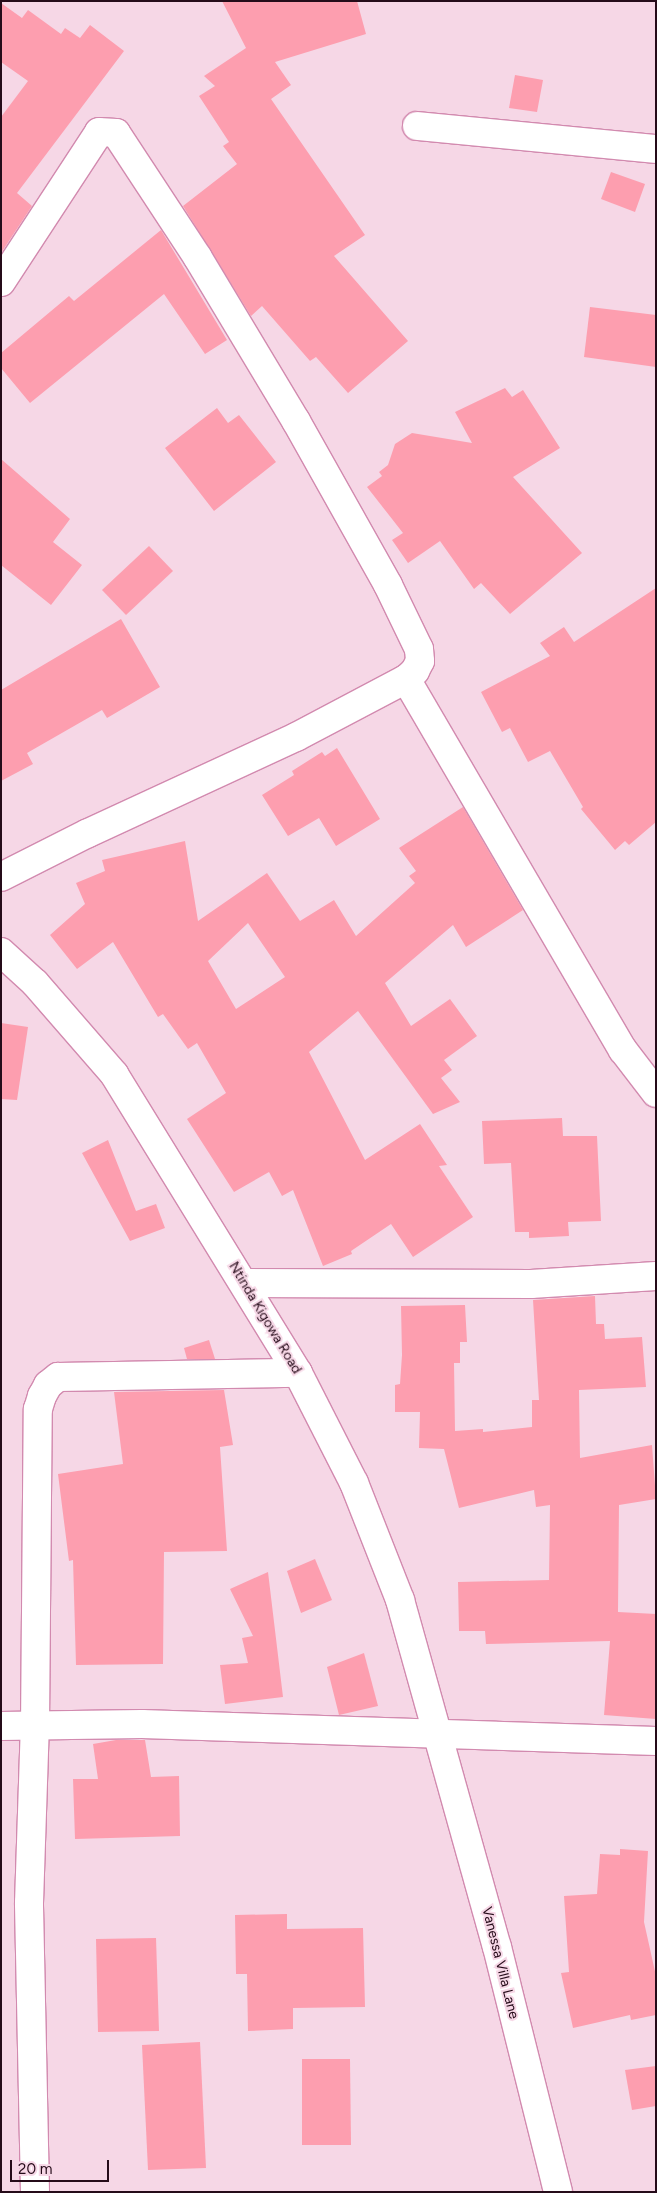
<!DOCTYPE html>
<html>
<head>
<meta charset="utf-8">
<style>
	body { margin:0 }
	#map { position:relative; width:657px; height:2193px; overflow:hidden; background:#f6d7e6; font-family:Figtree,sans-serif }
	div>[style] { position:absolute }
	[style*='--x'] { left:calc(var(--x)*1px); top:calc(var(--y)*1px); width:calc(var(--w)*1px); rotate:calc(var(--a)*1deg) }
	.building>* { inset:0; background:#fd9eaf }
	.roads { filter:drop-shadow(1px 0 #d28aaf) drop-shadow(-1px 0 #d28aaf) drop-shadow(0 1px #d28aaf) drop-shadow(0 -1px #d28aaf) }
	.minor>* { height:28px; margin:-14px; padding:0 14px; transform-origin:14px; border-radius:14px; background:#fff }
	.tertiary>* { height:28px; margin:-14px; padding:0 14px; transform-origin:14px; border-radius:14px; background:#fff }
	span { translate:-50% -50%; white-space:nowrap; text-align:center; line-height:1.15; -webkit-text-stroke:4px #f6d7e6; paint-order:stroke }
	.street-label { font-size:14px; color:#250b19 }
	.frame { position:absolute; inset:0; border:2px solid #250b19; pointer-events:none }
	.scale { position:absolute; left:10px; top:2160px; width:99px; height:22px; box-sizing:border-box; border:2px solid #250b19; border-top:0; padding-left:6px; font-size:15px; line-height:18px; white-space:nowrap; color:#250b19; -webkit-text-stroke:4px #f6d7e6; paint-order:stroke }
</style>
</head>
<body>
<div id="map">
	<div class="building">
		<i style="clip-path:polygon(222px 1px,357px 1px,366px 34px,275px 62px,291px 85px,271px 99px,365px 235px,334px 256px,408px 341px,348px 393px,316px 357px,310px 361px,262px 306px,251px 316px,183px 206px,237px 164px,223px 146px,229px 142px,199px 96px,215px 86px,204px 76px,246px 48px)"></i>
		<i style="clip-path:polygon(1px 3px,22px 18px,28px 10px,61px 34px,65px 28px,80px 38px,90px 25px,124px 51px,17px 193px,32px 206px,1px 253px,1px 117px,28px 81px,1px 62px)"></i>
		<i style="clip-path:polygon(515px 75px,543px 80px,537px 112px,509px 108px)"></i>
		<i style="clip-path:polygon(611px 172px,645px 184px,635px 212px,601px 199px)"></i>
		<i style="clip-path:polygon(161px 230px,227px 340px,205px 354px,164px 294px,30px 403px,1px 368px,1px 353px,69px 296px,74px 301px)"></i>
		<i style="clip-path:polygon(590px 307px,656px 315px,656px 367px,584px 357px)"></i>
		<i style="clip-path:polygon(505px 388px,512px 397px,523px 390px,560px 448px,513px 477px,582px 553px,510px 614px,481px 583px,474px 589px,440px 541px,408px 563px,392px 540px,403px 533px,367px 487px,382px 476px,379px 472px,388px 465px,395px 444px,412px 433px,472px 443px,455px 412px)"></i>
		<i style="clip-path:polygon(217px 408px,228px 423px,239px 415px,276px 462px,214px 511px,165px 448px)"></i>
		<i style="clip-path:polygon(1px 459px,70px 519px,53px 542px,82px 565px,51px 605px,1px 565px)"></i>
		<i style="clip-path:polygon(149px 546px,173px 571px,126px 615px,102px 590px)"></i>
		<i style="clip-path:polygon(656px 588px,656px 822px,629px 845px,625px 841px,615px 850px,581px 809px,583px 807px,550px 751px,528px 762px,510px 728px,502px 732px,481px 692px,550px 656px,540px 643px,564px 627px,574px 642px)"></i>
		<i style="clip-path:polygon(121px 619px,160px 687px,107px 718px,102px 710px,27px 753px,33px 764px,1px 781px,1px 690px)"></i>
		<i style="clip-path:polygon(337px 748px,380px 819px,336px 846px,319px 818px,288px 836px,262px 795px,294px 775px,292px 771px,322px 752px,325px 756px)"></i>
		<i style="clip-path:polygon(evenodd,463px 807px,523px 910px,466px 947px,453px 925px,385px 983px,411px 1026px,450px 999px,477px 1036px,444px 1060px,452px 1070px,441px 1078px,460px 1102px,433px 1114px,358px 1011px,309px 1052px,365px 1160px,420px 1124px,447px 1165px,439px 1166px,473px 1217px,413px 1257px,391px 1224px,351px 1251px,352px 1254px,323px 1266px,293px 1190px,282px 1196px,269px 1172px,234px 1192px,187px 1119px,226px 1093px,197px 1043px,188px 1049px,163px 1014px,158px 1017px,113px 942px,77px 969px,50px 935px,85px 904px,76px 883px,105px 871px,102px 860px,185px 841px,198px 921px,267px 873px,300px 921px,334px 900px,356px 936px,415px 883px,409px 876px,416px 871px,399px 848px,463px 807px,248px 923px,285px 977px,236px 1009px,208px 961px,248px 923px)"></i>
		<i style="clip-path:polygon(1px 1023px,28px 1027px,17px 1100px,1px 1099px)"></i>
		<i style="clip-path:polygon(562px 1118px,563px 1136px,597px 1136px,601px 1221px,568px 1222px,569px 1236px,529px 1238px,529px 1232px,515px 1232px,511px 1163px,484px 1164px,482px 1121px)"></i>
		<i style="clip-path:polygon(108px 1140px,136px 1211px,156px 1204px,165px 1228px,130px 1241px,82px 1153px)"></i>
		<i style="clip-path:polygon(595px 1296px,596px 1324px,604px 1324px,605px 1339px,642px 1337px,646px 1387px,579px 1390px,580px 1458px,652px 1445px,656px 1499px,619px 1505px,618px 1612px,656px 1614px,656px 1719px,604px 1715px,610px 1641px,486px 1644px,485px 1631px,459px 1631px,458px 1582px,549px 1580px,550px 1505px,536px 1507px,534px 1490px,459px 1508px,444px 1449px,419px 1448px,420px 1412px,395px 1412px,395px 1385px,400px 1384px,402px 1355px,401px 1306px,465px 1305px,467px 1342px,460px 1342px,460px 1363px,454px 1363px,455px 1431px,483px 1429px,483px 1432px,532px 1427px,532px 1400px,539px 1400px,533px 1300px)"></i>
		<i style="clip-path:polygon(209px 1340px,215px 1359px,187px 1359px,184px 1348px)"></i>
		<i style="clip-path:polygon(224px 1390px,233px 1445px,220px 1447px,227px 1551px,164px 1552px,163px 1664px,76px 1665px,73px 1560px,69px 1561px,58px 1474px,123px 1464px,114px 1392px)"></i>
		<i style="clip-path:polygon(315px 1559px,332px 1600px,301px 1613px,287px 1571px)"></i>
		<i style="clip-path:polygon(268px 1572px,283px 1697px,225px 1704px,220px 1665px,248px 1663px,242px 1638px,253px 1636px,230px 1589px)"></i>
		<i style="clip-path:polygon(364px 1653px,378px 1706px,339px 1715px,327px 1667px)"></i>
		<i style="clip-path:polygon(116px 1740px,145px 1740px,151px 1777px,179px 1776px,180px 1836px,75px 1839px,73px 1779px,98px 1779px,93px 1744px)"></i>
		<i style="clip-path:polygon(620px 1849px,648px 1851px,644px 1922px,656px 1976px,656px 2015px,631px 2020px,630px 2015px,573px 2028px,561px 1973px,569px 1972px,564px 1896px,597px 1894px,600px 1854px,620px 1855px)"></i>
		<i style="clip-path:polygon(287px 1914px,287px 1929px,363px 1928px,365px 2007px,293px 2008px,293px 2029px,248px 2031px,247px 1974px,236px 1974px,235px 1915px)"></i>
		<i style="clip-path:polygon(156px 1938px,159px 2031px,98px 2032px,96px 1939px)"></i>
		<i style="clip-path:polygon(200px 2042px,206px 2168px,148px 2170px,142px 2045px)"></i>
		<i style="clip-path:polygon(302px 2059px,350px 2059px,351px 2145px,302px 2145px)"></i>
		<i style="clip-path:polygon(656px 2066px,656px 2106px,632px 2110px,625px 2070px)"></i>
	</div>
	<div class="roads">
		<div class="minor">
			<i style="--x:417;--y:126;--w:240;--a:5.5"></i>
			<i style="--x:1;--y:282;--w:179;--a:-56.8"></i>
			<i style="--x:99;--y:132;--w:17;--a:3"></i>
			<i style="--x:116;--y:133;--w:149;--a:56.7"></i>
			<i style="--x:198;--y:258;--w:190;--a:59"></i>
			<i style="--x:296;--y:421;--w:188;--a:60.7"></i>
			<i style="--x:388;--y:585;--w:71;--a:64.2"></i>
			<i style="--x:419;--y:649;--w:12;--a:85"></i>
			<i style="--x:420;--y:661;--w:11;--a:117"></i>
			<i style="--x:415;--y:671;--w:12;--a:138"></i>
			<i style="--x:406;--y:679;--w:124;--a:152.2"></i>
			<i style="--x:296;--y:737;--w:229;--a:155.2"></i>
			<i style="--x:88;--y:833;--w:97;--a:153.2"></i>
			<i style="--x:406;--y:679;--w:430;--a:59.7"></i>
			<i style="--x:623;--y:1050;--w:54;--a:52.5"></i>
			<i style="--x:245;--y:1283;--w:286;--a:0.2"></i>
			<i style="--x:531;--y:1284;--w:125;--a:-3.7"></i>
			<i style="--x:1;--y:1726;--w:141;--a:-0.8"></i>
			<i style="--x:142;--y:1724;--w:514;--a:1.89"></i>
			<i style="--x:35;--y:2192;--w:289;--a:-91.2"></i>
			<i style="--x:29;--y:1903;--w:177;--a:-88.1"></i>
			<i style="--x:35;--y:1726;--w:317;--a:-89.5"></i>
			<i style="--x:38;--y:1409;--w:14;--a:-73"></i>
			<i style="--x:42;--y:1396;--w:13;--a:-61"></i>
			<i style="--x:48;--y:1385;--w:13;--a:-39"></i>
			<i style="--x:58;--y:1377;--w:240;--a:-1"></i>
		</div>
		<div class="tertiary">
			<i style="--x:1;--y:952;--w:46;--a:42.4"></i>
			<i style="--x:35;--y:983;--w:121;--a:49"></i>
			<i style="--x:114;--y:1074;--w:351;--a:58.4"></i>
			<i style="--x:298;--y:1373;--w:123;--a:63"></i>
			<i style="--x:354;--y:1483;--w:126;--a:68.5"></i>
			<i style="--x:400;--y:1600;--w:360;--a:74.4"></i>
			<i style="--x:497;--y:1947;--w:252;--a:76"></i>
		</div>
	</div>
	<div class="street-label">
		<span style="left:265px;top:1318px;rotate:59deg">Ntinda Kigowa Road</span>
		<span style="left:500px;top:1963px;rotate:76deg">Vanessa Villa Lane</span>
	</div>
	<div class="frame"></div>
	<div class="scale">20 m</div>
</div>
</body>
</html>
